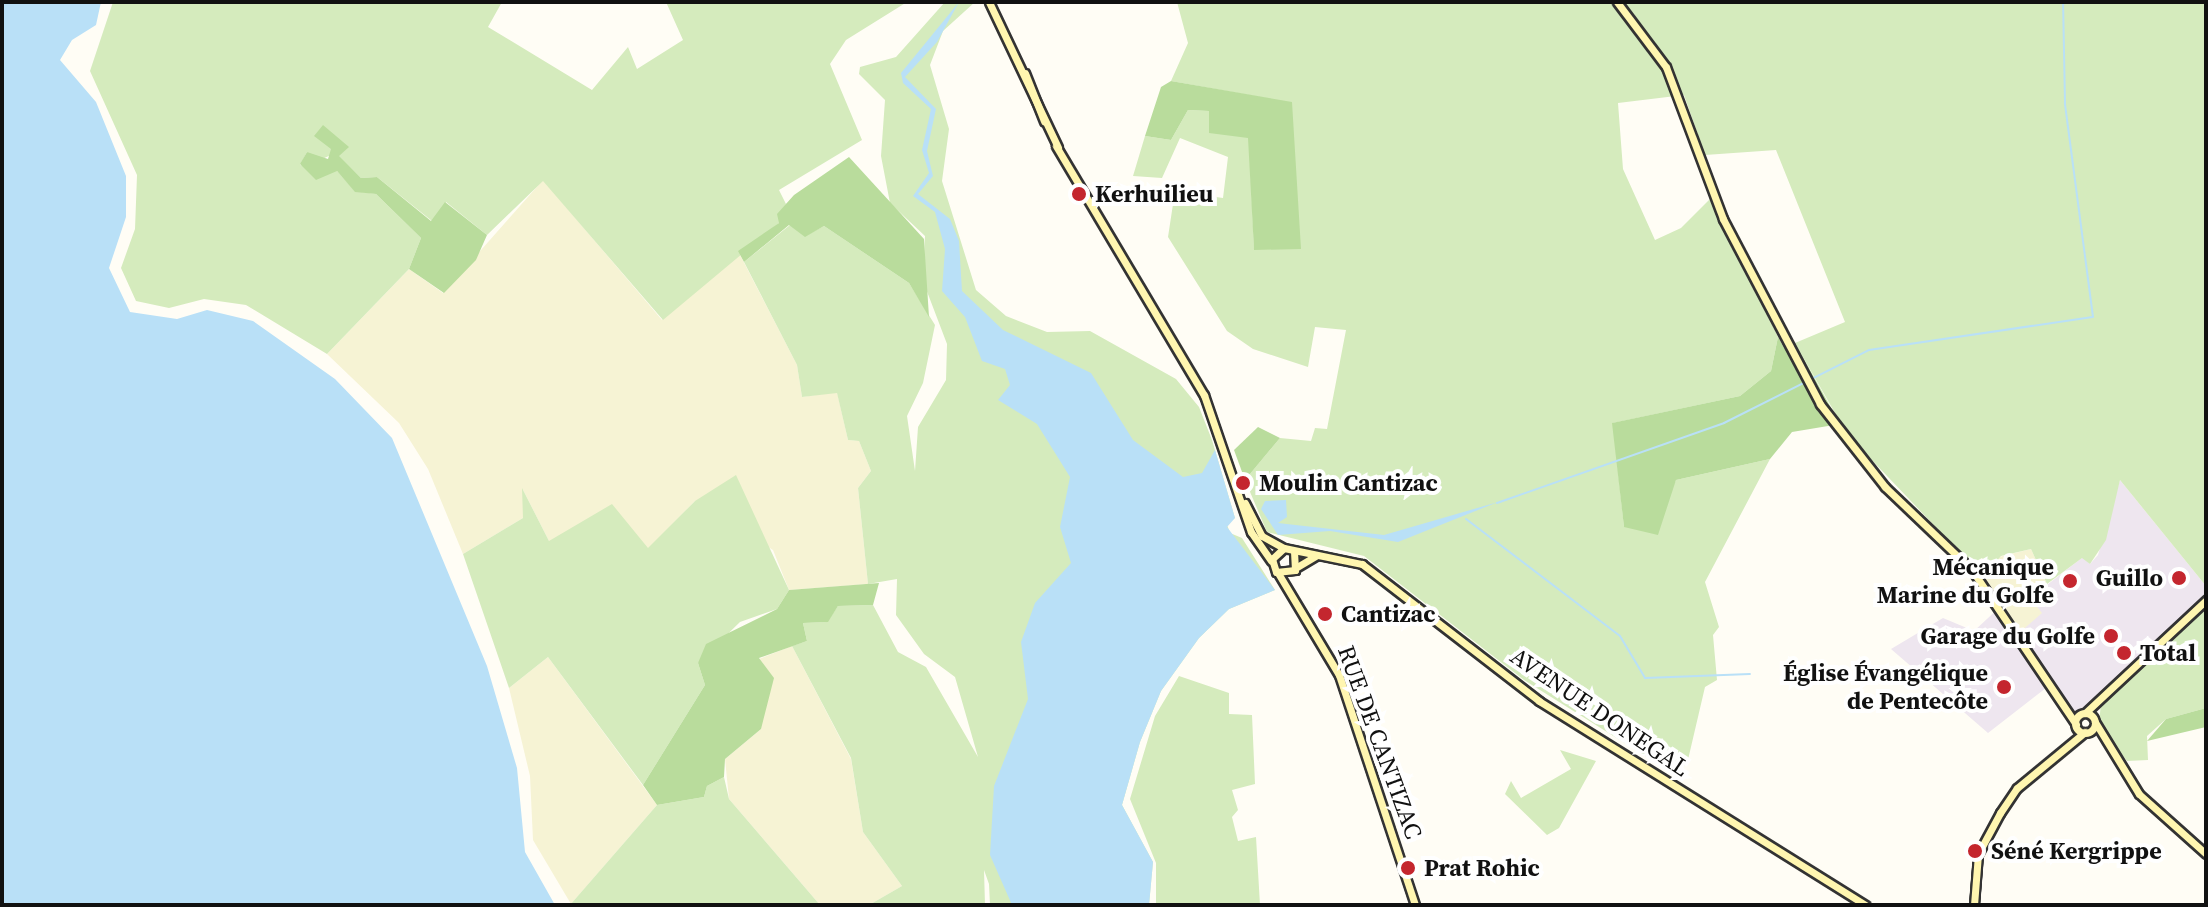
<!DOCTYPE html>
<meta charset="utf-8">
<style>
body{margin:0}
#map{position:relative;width:2208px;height:907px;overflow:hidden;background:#fffdf5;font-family:"Source Serif 4",serif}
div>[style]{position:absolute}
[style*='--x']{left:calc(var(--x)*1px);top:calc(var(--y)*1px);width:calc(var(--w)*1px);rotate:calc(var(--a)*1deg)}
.industrial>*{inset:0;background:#eee6ef}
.farmland>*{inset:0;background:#f6f3d4}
.green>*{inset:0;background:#d5ebbd}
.forest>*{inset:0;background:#b9dc9c}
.water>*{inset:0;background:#b9e0f7}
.stream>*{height:2px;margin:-1px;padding:0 1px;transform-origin:1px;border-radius:1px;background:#b9e0f7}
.roads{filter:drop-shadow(2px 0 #333) drop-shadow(-2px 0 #333) drop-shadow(0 2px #333) drop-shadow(0 -2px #333)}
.secondary>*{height:7px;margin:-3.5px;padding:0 3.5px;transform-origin:3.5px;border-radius:3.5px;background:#fff6b0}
.secondary>.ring{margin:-3.5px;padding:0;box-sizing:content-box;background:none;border:7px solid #fff6b0;border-radius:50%}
.dots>*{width:22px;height:22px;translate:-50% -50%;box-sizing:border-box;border:4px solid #fff;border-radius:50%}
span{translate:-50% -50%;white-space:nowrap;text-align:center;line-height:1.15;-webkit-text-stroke:8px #fff;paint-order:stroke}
.poi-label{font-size:24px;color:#111;font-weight:700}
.left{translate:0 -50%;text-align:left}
.right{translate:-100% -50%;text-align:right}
.street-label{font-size:24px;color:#111}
.frame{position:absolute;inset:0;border:4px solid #111;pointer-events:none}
</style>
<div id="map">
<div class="industrial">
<div style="clip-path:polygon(2120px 480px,2206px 586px,2206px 603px,2097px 712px,2066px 714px,2046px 688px,1988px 733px,1891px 649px,1943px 618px,1974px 631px,2001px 606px,2019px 632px,2030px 598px,2083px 557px,2090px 564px,2098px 555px)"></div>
</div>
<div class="farmland">
<div style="clip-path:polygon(543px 180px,662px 320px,738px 251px,797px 365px,802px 397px,837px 392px,848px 440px,859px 441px,871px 471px,858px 488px,868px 584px,789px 590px,773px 550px,695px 501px,648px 549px,549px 541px,523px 490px,523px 518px,463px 554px,428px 469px,399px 423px,327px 354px,409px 269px,443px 293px)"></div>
<div style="clip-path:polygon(2031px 549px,2047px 584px,2030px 598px,2042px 613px,2019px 633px,1971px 564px)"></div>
<div style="clip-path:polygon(792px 646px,851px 759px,863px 832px,902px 886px,869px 905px,820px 905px,729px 799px,725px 759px,761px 729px,759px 659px)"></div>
<div style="clip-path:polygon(548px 657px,657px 805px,571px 904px,533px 840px,530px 776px,509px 688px)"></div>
</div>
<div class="green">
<div style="clip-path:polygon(113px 2px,502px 2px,488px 27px,592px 90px,628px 47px,637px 69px,683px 40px,666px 2px,907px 2px,846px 40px,830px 64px,862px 140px,779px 190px,786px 204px,779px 223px,663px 320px,543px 181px,487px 235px,446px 202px,432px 221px,377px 177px,361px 178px,338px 156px,348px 147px,318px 161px,307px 152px,300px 165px,337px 171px,355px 191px,376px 194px,421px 238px,409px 269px,327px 354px,246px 305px,204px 299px,169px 308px,136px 301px,121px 268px,135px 229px,137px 175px,90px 71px)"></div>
<div style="clip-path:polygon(945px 2px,975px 2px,943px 31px,930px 65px,949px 129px,942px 181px,976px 290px,1006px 316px,1047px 332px,1090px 331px,1176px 379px,1199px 407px,1212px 440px,1235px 518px,1226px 522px,1230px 533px,1242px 538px,1275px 590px,1229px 609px,1199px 638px,1161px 691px,1140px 742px,1122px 805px,1153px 862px,1149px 905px,1100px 905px,1099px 874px,1082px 834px,1077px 746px,1106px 638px,1136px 622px,1133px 590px,1158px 553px,1157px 543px,1121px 521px,1121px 502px,1090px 443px,1095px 416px,1090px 399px,1050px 401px,1037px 359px,988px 347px,987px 321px,953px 287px,958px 250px,947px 226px,954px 256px,947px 285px,982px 323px,985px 349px,1004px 361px,1034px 362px,1037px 392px,1049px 406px,1088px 405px,1087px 448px,1115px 500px,1117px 526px,1154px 548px,1127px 594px,1134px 619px,1093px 641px,1061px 745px,1086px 905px,990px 905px,989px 884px,984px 870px,985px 905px,869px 905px,902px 886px,863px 832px,851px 758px,792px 646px,807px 641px,803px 623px,827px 622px,838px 606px,873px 605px,898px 652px,926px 667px,978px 757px,955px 677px,924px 654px,896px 615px,897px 579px,868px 584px,858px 488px,871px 471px,859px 441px,848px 440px,837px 393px,802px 397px,797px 365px,744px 262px,790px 225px,805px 236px,824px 226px,909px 283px,935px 325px,923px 383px,907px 416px,915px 471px,918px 427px,946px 380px,947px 344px,923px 281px,925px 236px,890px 203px,881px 156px,885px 100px,859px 74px,860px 67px,896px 57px)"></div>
<div style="clip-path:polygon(1177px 2px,2206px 2px,2206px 586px,2120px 480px,2106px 540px,2090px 564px,2082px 558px,2047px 584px,2031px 549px,2001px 556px,1990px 568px,1982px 558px,1971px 564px,1847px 434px,1795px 343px,1845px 322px,1776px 150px,1705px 155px,1684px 95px,1618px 103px,1623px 169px,1655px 240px,1681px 228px,1710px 199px,1778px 337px,1771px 371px,1740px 396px,1613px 423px,1624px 527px,1660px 515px,1676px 480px,1770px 459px,1705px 582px,1719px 627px,1713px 635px,1717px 680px,1705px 687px,1687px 764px,1674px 774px,1524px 680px,1364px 556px,1267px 532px,1245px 480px,1280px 438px,1311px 441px,1315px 428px,1327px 429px,1346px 330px,1315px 327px,1308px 367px,1253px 349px,1227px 331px,1168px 237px,1175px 191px,1223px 198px,1228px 157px,1180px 138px,1162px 178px,1133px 176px,1145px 136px,1171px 140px,1188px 110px,1209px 111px,1249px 138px,1254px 249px,1292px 103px,1171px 81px,1188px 43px)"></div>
<div style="clip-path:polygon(736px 475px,789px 590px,777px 609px,740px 622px,698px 663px,705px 685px,643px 785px,548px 657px,509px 688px,463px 554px,523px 518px,522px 488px,549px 541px,612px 504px,648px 548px,695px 501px)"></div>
<div style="clip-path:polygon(2206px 603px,2206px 708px,2166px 719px,2147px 736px,2148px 760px,2127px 761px,2099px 725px,2101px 702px)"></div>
<div style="clip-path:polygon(1179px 676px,1229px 693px,1229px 714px,1252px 715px,1255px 784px,1232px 790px,1238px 810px,1232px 817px,1238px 841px,1256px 837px,1260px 905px,1156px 905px,1156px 863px,1130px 799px,1155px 716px)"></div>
<div style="clip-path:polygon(1560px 750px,1596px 761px,1559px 828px,1547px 835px,1505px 794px,1511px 781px,1521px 798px,1571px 769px)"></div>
<div style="clip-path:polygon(724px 777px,729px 799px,820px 905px,570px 905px,657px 805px,704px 797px,707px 786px)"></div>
</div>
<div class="forest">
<div style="clip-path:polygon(1171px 81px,1292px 102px,1301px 249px,1254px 250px,1248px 138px,1209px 133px,1209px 111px,1188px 110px,1171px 140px,1145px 136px,1161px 87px)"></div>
<div style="clip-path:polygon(323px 125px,349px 147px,339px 156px,361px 178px,377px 177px,431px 221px,445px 202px,487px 235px,476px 260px,444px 293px,409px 269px,421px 238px,376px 194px,355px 192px,337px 171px,316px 180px,300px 164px,307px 152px,328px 159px,331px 149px,314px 136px)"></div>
<div style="clip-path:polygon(849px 157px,924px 239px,929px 317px,909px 283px,824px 226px,805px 237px,789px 225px,744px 262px,738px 251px,779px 223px,777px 214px,794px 195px)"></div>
<div style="clip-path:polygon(1778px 337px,1784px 348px,1795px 343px,1840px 424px,1792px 432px,1770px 459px,1676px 480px,1658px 535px,1624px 527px,1612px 423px,1740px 396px,1771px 371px)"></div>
<div style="clip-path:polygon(1258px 427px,1280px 438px,1245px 480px,1234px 450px)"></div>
<div style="clip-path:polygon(879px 583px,873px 605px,838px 606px,828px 622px,803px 623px,807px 641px,759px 658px,774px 678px,761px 729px,725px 759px,724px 777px,707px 786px,704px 797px,657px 805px,643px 785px,705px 685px,698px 663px,706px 644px,777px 609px,789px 590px)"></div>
<div style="clip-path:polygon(2206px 708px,2206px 727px,2147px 741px,2166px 719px)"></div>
</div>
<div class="water">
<div style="clip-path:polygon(2px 2px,101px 2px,96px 25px,72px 40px,60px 60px,96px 102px,126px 176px,126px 217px,109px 268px,130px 312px,177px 319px,207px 310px,253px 321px,335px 379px,392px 438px,487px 666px,517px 768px,525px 852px,555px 905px,2px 905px)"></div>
<div style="clip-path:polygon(959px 2px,937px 42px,905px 77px,936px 109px,927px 151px,933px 176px,918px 194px,950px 219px,959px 241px,962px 291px,1003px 330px,1091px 373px,1133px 440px,1183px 477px,1202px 473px,1215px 450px,1235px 518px,1227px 527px,1275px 590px,1229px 609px,1199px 638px,1161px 691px,1140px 742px,1122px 805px,1153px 862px,1149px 905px,1012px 905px,990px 855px,994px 786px,1028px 699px,1021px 642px,1035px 603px,1071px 563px,1060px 527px,1070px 477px,1037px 424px,998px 400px,1010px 385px,1005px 369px,982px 361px,965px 317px,942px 291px,945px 249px,935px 212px,913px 196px,929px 173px,922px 150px,931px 109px,903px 83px,901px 73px)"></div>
<div style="clip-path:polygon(1286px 500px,1287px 517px,1278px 523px,1384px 535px,1498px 502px,1398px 542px,1330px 531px,1278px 535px,1261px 509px,1265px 501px)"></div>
</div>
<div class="stream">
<div style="--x:1497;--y:503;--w:241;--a:-19.4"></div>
<div style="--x:1724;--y:423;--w:162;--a:-26.7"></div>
<div style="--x:1869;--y:350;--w:226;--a:-8.4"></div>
<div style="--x:2093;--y:317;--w:216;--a:-97.5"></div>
<div style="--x:2065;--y:103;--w:101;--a:-91.1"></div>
<div style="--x:1466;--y:519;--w:193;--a:37.2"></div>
<div style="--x:1620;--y:636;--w:49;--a:59.2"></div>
<div style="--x:1645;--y:678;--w:105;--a:-2.2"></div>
</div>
<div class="roads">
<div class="secondary">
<div style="--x:989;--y:2;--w:161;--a:64.6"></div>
<div style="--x:1617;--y:2;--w:81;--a:53"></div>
<div style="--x:1666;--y:67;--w:162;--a:69.4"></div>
<div style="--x:1723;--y:219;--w:209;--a:62.3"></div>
<div style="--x:1820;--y:404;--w:105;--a:51.9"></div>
<div style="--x:1885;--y:487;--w:120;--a:43.7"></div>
<div style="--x:1972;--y:570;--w:186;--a:56"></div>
<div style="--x:1025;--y:73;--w:52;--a:68.4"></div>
<div style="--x:1056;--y:146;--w:290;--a:59.3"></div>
<div style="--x:1204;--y:395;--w:145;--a:71.1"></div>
<div style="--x:1251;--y:532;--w:35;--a:55"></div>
<div style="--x:1245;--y:503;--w:37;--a:63"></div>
<div style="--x:1262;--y:536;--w:25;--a:29"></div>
<div style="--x:1294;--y:551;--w:19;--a:87"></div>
<div style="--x:1295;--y:570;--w:19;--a:174"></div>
<div style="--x:1276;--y:572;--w:14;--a:-107"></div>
<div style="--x:1272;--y:559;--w:16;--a:-43"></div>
<div style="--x:1284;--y:548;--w:80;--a:11.6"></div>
<div style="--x:1362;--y:564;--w:224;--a:37.7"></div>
<div style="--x:1539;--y:701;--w:385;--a:32"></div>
<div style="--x:1297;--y:567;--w:23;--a:-31"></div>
<div style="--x:1278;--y:573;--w:119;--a:59.1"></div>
<div style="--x:1339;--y:675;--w:242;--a:71.7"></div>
<div style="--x:2085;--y:713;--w:166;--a:-43"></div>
<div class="ring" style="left:2075px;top:713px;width:13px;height:13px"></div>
<div style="--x:2095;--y:722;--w:84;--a:58.6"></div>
<div style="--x:2139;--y:794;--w:90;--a:41.8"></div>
<div style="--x:1974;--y:905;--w:51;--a:-85.5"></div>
<div style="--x:1978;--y:854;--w:47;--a:-61.8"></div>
<div style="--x:2000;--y:813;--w:30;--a:-56"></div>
<div style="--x:2017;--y:788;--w:88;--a:-39.5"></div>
</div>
</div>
<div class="dots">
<div style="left:1079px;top:194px;background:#c4262e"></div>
<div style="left:1243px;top:483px;background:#c4262e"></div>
<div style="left:2179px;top:578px;background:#c4262e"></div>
<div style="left:2070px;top:581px;background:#c4262e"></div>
<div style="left:1325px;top:614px;background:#c4262e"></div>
<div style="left:2111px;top:636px;background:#c4262e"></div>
<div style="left:2124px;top:653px;background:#c4262e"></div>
<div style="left:2004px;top:687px;background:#c4262e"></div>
<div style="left:1975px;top:851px;background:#c4262e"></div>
<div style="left:1408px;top:868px;background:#c4262e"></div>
</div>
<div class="poi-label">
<span class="left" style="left:1095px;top:194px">Kerhuilieu</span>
<span class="left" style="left:1259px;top:483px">Moulin Cantizac</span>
<span class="right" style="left:2054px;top:581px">Mécanique<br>Marine du Golfe</span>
<span class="right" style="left:2163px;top:578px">Guillo</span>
<span class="left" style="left:1341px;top:614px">Cantizac</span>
<span class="right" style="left:2095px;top:636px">Garage du Golfe</span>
<span class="left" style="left:2140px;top:653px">Total</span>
<span class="right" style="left:1988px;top:687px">Église Évangélique<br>de Pentecôte</span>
<span class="left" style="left:1991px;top:851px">Séné Kergrippe</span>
<span class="left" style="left:1424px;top:868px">Prat Rohic</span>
</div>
<div class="street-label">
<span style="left:1600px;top:712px;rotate:34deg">AVENUE DONEGAL</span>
<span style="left:1380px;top:742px;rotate:70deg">RUE DE CANTIZAC</span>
</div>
<div class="frame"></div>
</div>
